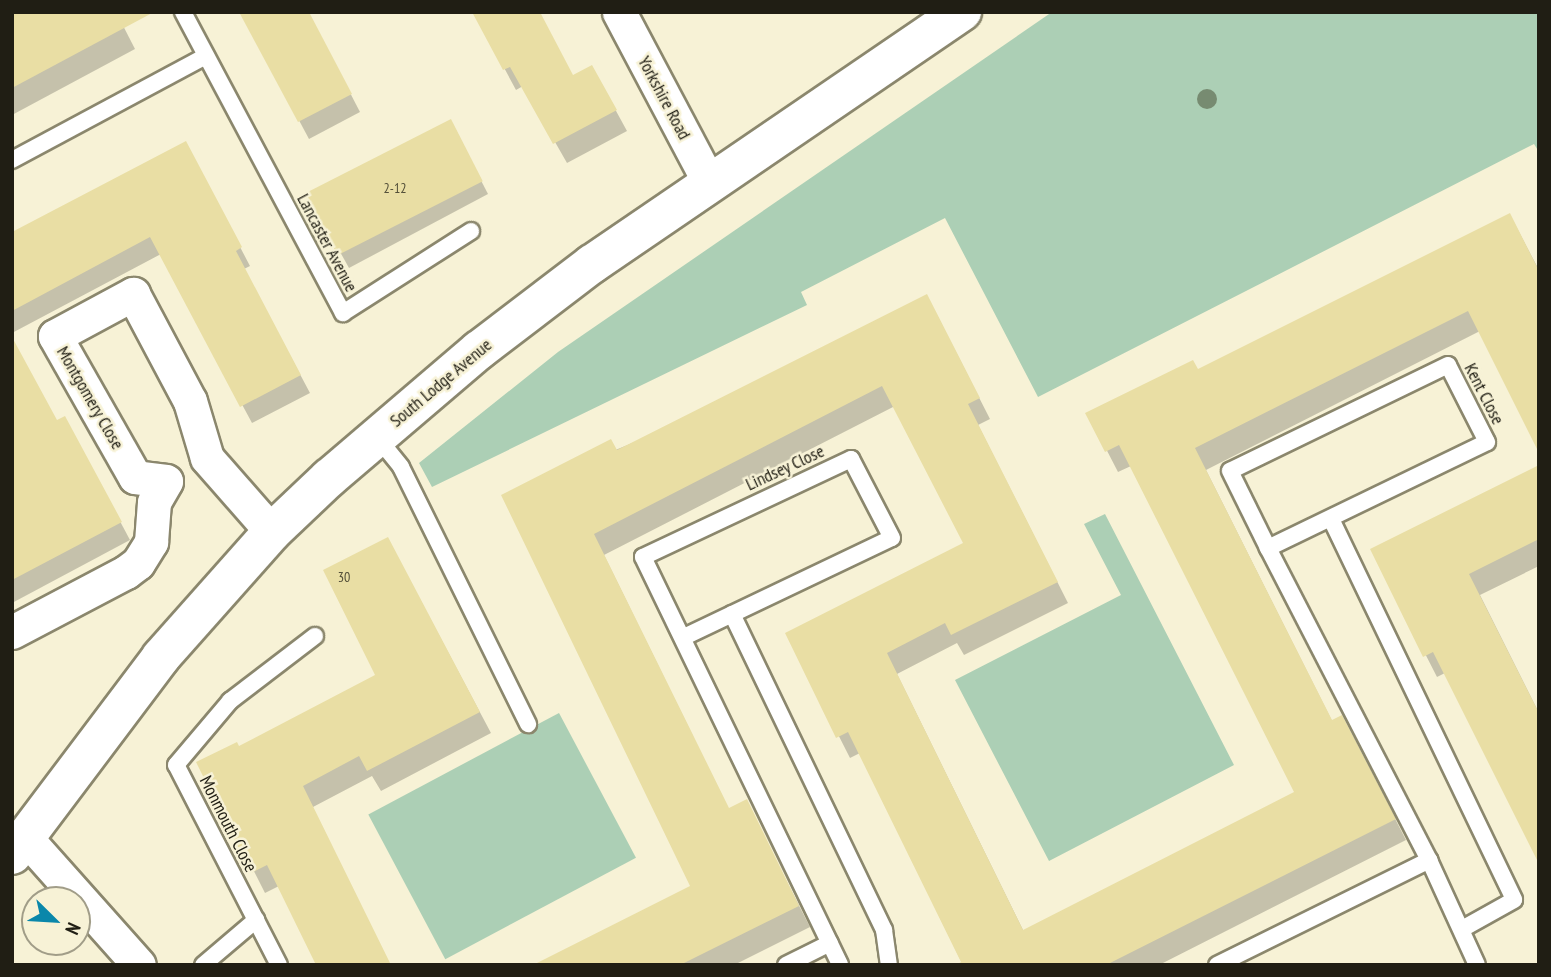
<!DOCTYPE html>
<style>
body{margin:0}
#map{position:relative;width:1551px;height:977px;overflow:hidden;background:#f7f2d6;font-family:"PT Sans Narrow",sans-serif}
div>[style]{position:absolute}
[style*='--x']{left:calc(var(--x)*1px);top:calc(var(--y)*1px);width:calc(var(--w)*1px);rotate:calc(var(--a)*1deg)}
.green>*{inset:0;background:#accfb5;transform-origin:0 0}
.shadow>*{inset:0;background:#0003}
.building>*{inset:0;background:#e9dea4;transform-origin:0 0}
.roads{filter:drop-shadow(2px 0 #8b876d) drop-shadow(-2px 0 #8b876d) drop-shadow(0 2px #8b876d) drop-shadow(0 -2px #8b876d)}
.lane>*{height:16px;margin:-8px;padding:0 8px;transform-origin:8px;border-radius:8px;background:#fff}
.street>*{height:33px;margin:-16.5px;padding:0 16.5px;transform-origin:16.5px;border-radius:16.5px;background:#fff}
.secondary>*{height:38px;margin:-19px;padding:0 19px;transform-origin:19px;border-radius:19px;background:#fff}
.trees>*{width:20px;height:20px;margin:-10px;border-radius:50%;background:#778b71}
span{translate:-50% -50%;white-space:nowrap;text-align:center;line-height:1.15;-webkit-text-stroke:5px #f7f2d6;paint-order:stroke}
.number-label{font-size:14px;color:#524e38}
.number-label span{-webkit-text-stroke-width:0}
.street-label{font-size:18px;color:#201e14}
.frame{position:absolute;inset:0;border:14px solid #201e14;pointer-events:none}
.north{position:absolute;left:21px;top:886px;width:70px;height:70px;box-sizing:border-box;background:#f7f2d6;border:2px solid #a19d88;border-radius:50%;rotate:114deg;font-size:19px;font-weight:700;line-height:28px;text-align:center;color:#201e14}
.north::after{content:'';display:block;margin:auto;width:24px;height:32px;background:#0a87aa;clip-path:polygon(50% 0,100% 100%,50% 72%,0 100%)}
</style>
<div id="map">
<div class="green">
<div style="clip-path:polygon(1052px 12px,1539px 12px,1539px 152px,1534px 144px,1038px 397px,945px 218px,801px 292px,807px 305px,432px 487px,419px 463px,558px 352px)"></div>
<div style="clip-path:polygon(1105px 514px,1234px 765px,1049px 861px,955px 680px,1121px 595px,1084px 524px)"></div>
<div style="left:559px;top:713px;width:164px;height:216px;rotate:62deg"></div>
</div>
<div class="shadow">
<div style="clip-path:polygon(12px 12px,116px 12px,135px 49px,12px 115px)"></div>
<div style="clip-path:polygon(241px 12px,308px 12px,360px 112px,309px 139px)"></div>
<div style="clip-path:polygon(474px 12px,573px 77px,592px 67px,627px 131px,567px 163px,523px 86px,516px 90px)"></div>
<div style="clip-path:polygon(457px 134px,488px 194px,349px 268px,309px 196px)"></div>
<div style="clip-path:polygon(195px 161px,250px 266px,244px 269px,310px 393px,252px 423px,161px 254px,12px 333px,12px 229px,14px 233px)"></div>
<div style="clip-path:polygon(1510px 215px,1539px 270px,1539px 449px,1480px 331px,1206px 470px,1332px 721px,1353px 737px,1406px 840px,1159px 965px,963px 965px,860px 753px,850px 758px,787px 634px,965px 544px,895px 406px,604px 555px,729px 810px,746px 802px,810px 927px,734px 965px,537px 965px,693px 887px,504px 496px,938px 317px,990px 419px,978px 425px,1068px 603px,964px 655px,957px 643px,897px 674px,1024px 932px,1296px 793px,1131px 466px,1118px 472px,1088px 414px,1198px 371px)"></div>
<div style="clip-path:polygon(57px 422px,74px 435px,130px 540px,12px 603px,12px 504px)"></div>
<div style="clip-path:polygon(1539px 467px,1539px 566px,1480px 595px,1539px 713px,1445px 673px,1437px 677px,1372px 550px)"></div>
<div style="clip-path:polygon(399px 560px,491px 733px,381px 791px,372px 776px,313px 807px,279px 886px,265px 893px,199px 763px,238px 748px,377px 676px)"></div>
</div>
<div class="building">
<div style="clip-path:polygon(12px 12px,154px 12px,12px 88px)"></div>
<div style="clip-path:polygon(239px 12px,309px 12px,352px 94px,298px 122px)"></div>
<div style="clip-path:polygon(472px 12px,540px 12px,573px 75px,592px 65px,617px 110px,553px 144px,510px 67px,503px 70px)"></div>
<div style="left:451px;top:119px;width:70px;height:163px;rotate:63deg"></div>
<div style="clip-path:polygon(186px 141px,242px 247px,236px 251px,301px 375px,240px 407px,150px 237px,12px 311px,12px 232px)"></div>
<div style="clip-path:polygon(1510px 213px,1539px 271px,1539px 453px,1468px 311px,1195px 448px,1332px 720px,1342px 715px,1396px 819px,1106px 965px,956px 965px,961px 962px,848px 732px,836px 738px,785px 633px,963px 543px,882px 386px,594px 534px,729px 808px,747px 799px,799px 906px,680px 965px,533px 965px,690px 886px,501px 495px,611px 439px,617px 450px,927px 294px,980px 398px,968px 404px,1058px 582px,951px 635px,945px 623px,887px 653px,1023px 930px,1294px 792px,1119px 445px,1105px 452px,1085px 413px,1193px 360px,1198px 369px)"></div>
<div style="clip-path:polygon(12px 337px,57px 420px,65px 416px,122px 522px,12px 580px)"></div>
<div style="clip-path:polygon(1539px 465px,1539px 539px,1469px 574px,1539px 713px,1539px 864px,1433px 652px,1423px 657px,1370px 549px)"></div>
<div style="clip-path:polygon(388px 537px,480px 712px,367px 771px,359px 756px,303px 786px,391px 965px,316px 965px,267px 865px,251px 873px,196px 762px,237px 742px,239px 746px,375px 675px,323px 570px)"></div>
</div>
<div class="roads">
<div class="lane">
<div style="--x:183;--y:12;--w:341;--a:62"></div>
<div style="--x:343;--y:313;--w:152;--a:-32.6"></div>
<div style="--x:12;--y:160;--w:220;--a:-28.2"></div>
<div style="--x:377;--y:437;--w:38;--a:51"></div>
<div style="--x:401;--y:467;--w:287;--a:63.7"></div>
<div style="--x:1332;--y:521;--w:420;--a:64.3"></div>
<div style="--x:1514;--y:900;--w:60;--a:150.9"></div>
<div style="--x:1268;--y:548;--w:243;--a:-25.8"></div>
<div style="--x:1487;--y:442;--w:86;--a:-116.9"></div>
<div style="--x:1448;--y:365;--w:242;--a:154.1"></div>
<div style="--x:1230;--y:471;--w:86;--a:63.7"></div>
<div style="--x:1268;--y:548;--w:351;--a:62.7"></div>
<div style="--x:1429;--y:860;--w:115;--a:65.4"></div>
<div style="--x:732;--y:614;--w:351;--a:64.3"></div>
<div style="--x:884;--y:930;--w:35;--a:82"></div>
<div style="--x:684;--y:637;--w:230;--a:-25.5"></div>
<div style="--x:892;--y:538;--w:89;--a:-117.4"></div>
<div style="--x:851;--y:459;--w:230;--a:154.8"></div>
<div style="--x:643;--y:557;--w:453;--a:64.2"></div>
<div style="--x:203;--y:965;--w:70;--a:-40.3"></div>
<div style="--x:279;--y:965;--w:225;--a:-117.2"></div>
<div style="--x:176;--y:765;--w:84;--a:-49.8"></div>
<div style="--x:230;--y:701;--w:107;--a:-37.4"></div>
<div style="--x:786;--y:965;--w:49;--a:-26.6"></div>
<div style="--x:1217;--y:965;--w:237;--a:-26.3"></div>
</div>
<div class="street">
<div style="--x:619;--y:12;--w:195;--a:62.1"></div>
<div style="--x:12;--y:632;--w:129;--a:-27.8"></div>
<div style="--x:126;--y:572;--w:15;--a:-37"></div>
<div style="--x:138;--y:563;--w:25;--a:-58"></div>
<div style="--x:151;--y:542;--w:40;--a:-85.7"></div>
<div style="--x:154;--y:502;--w:24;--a:-60"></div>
<div style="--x:166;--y:481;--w:31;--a:-173"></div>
<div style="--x:135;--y:477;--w:162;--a:-119.6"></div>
<div style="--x:55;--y:336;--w:89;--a:-28.3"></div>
<div style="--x:133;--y:294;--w:121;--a:62"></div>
<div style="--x:190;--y:401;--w:59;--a:73.4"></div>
<div style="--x:207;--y:458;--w:98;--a:48.7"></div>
<div style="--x:25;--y:837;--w:171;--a:48.3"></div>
</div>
<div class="secondary">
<div style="--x:12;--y:855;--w:248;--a:-53"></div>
<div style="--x:161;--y:657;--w:167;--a:-48.4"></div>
<div style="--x:272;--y:532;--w:79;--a:-43.5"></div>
<div style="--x:329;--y:478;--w:197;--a:-40.5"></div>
<div style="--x:479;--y:350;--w:142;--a:-37.3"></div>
<div style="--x:592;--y:264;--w:448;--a:-34.3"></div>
</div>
</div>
<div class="trees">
<div style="left:1207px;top:99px"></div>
</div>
<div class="number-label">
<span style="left:395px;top:188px">2-12</span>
<span style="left:344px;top:577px">30</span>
</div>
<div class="street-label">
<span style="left:664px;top:98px;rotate:62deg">Yorkshire Road</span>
<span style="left:327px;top:243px;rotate:62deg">Lancaster Avenue</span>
<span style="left:441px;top:383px;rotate:-40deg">South Lodge Avenue</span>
<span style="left:1484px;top:394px;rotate:63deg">Kent Close</span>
<span style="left:90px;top:398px;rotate:60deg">Montgomery Close</span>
<span style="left:785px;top:468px;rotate:-25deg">Lindsey Close</span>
<span style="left:228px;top:824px;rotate:63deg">Monmouth Close</span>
</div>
<div class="frame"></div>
<div class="north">N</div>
</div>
